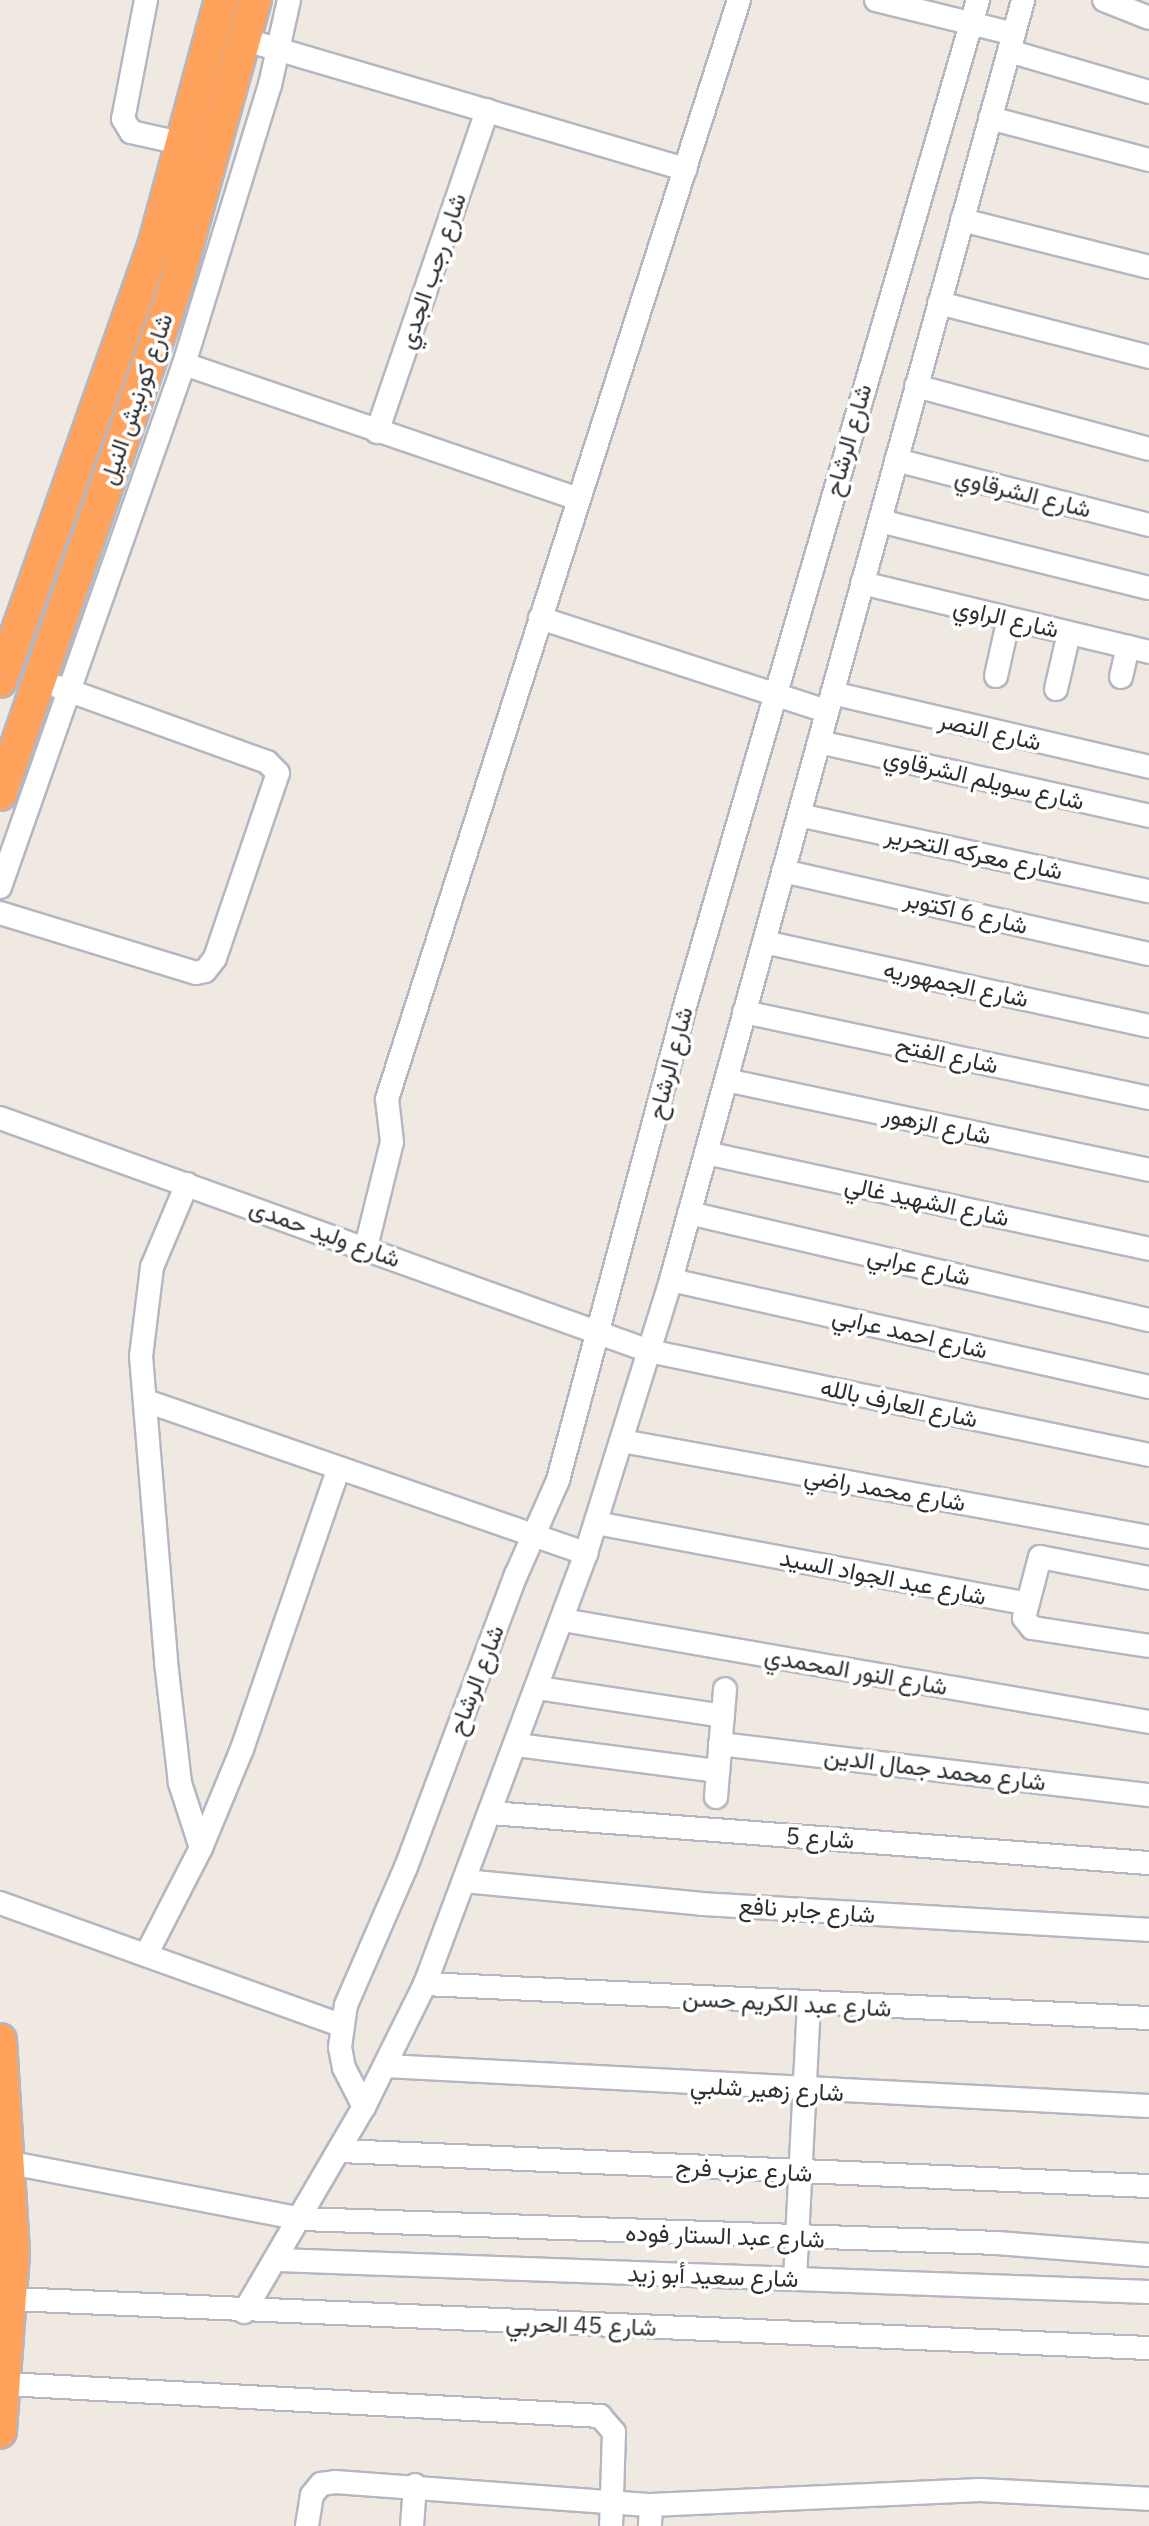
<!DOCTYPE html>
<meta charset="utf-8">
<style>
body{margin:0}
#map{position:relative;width:1149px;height:2526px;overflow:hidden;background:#efe9e1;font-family:"IBM Plex Sans",Vazirmatn,sans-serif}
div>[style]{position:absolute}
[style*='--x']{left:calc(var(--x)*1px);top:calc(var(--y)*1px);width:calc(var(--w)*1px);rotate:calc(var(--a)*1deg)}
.roads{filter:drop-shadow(2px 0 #b4b7c1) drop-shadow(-2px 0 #b4b7c1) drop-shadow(0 2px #b4b7c1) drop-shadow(0 -2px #b4b7c1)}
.minor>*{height:22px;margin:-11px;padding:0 11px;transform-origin:11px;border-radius:11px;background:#fff}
.highway>*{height:32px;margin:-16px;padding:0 16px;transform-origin:16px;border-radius:16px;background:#ffa35c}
span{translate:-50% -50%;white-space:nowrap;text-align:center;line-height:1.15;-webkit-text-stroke:7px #fff;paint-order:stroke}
.street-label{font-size:24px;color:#2e2e2e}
</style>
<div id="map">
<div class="roads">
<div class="minor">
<div style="--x:146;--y:0;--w:121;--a:100.9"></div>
<div style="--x:123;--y:119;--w:15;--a:58"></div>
<div style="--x:131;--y:132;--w:55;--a:12.5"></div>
<div style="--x:876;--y:0;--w:142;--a:13.8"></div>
<div style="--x:1104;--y:0;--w:48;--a:21.8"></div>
<div style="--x:246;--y:40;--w:458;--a:16.4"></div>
<div style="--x:1009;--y:51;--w:146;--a:16.3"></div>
<div style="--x:990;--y:118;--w:164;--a:14.8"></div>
<div style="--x:962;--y:220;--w:193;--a:14.1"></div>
<div style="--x:939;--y:303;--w:217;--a:14.4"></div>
<div style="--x:184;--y:364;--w:417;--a:18.9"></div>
<div style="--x:916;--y:386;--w:241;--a:15.1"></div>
<div style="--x:377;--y:432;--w:340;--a:-71.1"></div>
<div style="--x:896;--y:460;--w:261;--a:14.4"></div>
<div style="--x:880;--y:521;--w:277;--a:14"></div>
<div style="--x:862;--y:583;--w:295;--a:13.5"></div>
<div style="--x:540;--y:618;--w:302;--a:18"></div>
<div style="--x:996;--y:676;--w:59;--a:-77.4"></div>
<div style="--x:1121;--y:677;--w:31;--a:-77"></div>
<div style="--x:1056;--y:689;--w:57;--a:-76.9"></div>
<div style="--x:832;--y:693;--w:326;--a:13.1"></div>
<div style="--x:819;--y:742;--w:338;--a:12.6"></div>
<div style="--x:799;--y:815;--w:358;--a:12.3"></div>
<div style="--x:783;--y:871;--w:375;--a:12.8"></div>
<div style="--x:0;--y:887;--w:554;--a:-70.62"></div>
<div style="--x:184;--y:364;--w:292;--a:-72.9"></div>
<div style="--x:270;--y:85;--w:87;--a:-77.4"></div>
<div style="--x:0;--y:913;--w:205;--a:17"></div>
<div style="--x:196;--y:973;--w:9;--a:-13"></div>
<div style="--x:205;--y:971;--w:16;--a:-52"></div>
<div style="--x:215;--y:958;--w:195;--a:-71.2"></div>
<div style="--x:278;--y:773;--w:16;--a:-135"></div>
<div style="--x:267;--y:762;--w:221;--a:-160.2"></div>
<div style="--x:764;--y:942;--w:394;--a:12.3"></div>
<div style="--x:744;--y:1012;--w:414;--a:12"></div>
<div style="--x:726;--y:1080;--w:432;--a:12"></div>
<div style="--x:0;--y:1118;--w:690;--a:19.75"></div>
<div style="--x:649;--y:1351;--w:511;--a:11.75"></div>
<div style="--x:706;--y:1153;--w:453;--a:12.2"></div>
<div style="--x:187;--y:1184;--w:90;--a:112.9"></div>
<div style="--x:152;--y:1267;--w:90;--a:97"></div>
<div style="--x:141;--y:1356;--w:307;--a:85.3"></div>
<div style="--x:166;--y:1662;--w:122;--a:83.4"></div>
<div style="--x:180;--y:1783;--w:68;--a:72.1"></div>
<div style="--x:689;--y:1213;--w:472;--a:13.1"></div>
<div style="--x:366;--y:1247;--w:108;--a:-76.1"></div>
<div style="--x:392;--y:1142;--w:43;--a:-96.6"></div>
<div style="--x:387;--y:1099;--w:1154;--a:-72.24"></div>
<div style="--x:671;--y:1280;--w:490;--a:12.6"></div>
<div style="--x:146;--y:1401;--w:466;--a:19.1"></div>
<div style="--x:622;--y:1441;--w:536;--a:10.32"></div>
<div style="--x:596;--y:1523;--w:439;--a:10.6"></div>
<div style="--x:1149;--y:1578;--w:111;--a:-169.1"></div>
<div style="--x:1040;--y:1557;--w:63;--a:104.7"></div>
<div style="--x:1024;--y:1618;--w:13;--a:51"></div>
<div style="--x:1032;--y:1628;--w:118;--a:8.7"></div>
<div style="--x:563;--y:1620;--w:595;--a:9.87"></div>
<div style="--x:538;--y:1688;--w:187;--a:8.6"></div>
<div style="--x:720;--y:1744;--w:432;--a:6.8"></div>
<div style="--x:517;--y:1745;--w:203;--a:7.4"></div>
<div style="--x:716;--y:1797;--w:108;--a:-85.2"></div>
<div style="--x:491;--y:1813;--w:660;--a:4.35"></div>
<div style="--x:465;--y:1881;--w:238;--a:5.5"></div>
<div style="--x:702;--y:1904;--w:448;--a:3.3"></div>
<div style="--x:0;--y:1903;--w:362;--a:19.7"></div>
<div style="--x:146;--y:1955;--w:120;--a:-62.8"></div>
<div style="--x:201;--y:1848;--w:107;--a:-67.5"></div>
<div style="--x:242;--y:1749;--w:297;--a:-71"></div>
<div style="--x:425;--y:1984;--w:725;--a:2.69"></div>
<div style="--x:386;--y:2066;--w:764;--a:3"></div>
<div style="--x:364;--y:2107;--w:44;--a:-117.1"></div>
<div style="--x:344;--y:2068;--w:21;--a:-101"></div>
<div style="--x:340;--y:2047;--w:42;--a:-81.9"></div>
<div style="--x:346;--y:2005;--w:150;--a:-66.5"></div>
<div style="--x:406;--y:1867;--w:312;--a:-69.4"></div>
<div style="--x:516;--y:1575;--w:104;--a:-66.1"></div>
<div style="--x:558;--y:1480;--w:498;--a:-75"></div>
<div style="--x:687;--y:999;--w:1041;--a:-73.76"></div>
<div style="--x:340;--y:2151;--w:810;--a:2.48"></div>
<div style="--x:11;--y:2163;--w:295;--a:10.9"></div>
<div style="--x:301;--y:2219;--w:696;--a:1.97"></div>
<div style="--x:997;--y:2243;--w:152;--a:4.5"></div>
<div style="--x:278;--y:2260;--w:872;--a:2.1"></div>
<div style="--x:795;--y:2279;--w:274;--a:-87.1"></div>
<div style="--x:12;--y:2299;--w:1138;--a:2.47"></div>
<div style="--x:244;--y:2312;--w:238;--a:-59.7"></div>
<div style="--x:364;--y:2107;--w:137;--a:-63.6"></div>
<div style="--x:425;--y:1984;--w:460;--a:-69.5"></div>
<div style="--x:586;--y:1553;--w:286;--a:-72.7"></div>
<div style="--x:671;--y:1280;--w:1328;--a:-74.62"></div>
<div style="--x:6;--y:2384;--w:595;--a:3.08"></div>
<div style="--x:600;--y:2416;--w:21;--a:49"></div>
<div style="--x:614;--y:2432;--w:94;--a:91.8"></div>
<div style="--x:651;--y:2505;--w:329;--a:-2.6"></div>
<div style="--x:980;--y:2490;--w:169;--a:3"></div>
<div style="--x:307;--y:2526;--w:31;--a:-81"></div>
<div style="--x:312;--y:2495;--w:14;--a:-51"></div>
<div style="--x:321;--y:2484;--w:14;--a:-8"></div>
<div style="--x:335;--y:2482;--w:317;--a:4.2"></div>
<div style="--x:651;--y:2505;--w:21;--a:93"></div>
<div style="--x:412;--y:2526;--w:41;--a:-85.8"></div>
</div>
<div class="highway">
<div style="--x:0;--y:681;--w:461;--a:-70.5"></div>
<div style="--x:154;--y:246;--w:255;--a:-74.8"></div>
<div style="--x:0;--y:794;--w:535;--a:-70.92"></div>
<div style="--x:175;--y:288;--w:299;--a:-74.5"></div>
<div style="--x:0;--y:2040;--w:214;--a:86.5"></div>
<div style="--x:13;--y:2254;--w:178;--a:94.2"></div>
</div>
</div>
<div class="street-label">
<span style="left:432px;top:271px;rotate:-71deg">شارع رجب الجدي</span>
<span style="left:136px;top:399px;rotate:-71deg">شارع كورنيش النيل</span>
<span style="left:848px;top:440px;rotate:-74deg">شارع الرشاح</span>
<span style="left:1023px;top:493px;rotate:14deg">شارع الشرقاوي</span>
<span style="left:1006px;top:618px;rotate:13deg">شارع الراوي</span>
<span style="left:990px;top:731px;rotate:13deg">شارع النصر</span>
<span style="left:984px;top:779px;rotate:13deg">شارع سويلم الشرقاوي</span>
<span style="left:974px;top:853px;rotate:12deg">شارع معركه التحرير</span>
<span style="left:966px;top:912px;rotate:13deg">شارع 6 اكتوبر</span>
<span style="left:956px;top:984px;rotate:12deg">شارع الجمهوريه</span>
<span style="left:947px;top:1055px;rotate:12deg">شارع الفتح</span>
<span style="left:670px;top:1063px;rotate:-75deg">شارع الرشاح</span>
<span style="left:937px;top:1125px;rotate:12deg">شارع الزهور</span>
<span style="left:927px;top:1201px;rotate:12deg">شارع الشهيد غالي</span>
<span style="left:325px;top:1233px;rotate:20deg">شارع وليد حمدى</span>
<span style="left:919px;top:1266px;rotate:13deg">شارع عرابي</span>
<span style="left:910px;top:1333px;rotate:13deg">شارع احمد عرابي</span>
<span style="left:899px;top:1403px;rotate:12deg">شارع العارف بالله</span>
<span style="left:885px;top:1489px;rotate:10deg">شارع محمد راضي</span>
<span style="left:883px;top:1577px;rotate:11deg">شارع عبد الجواد السيد</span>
<span style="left:856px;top:1671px;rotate:10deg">شارع النور المحمدي</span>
<span style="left:476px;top:1680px;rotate:-69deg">شارع الرشاح</span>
<span style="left:935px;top:1769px;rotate:7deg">شارع محمد جمال الدين</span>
<span style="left:820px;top:1838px;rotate:4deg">شارع 5</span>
<span style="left:807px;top:1910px;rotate:4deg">شارع جابر نافع</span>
<span style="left:787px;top:2003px;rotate:3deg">شارع عبد الكريم حسن</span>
<span style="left:767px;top:2089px;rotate:3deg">شارع زهير شلبي</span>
<span style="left:744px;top:2170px;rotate:3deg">شارع عزب فرج</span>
<span style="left:725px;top:2236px;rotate:2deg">شارع عبد الستار فوده</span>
<span style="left:713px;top:2276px;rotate:2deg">شارع سعيد أبو زيد</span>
<span style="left:581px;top:2325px;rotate:2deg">شارع 45 الحربي</span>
</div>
</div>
